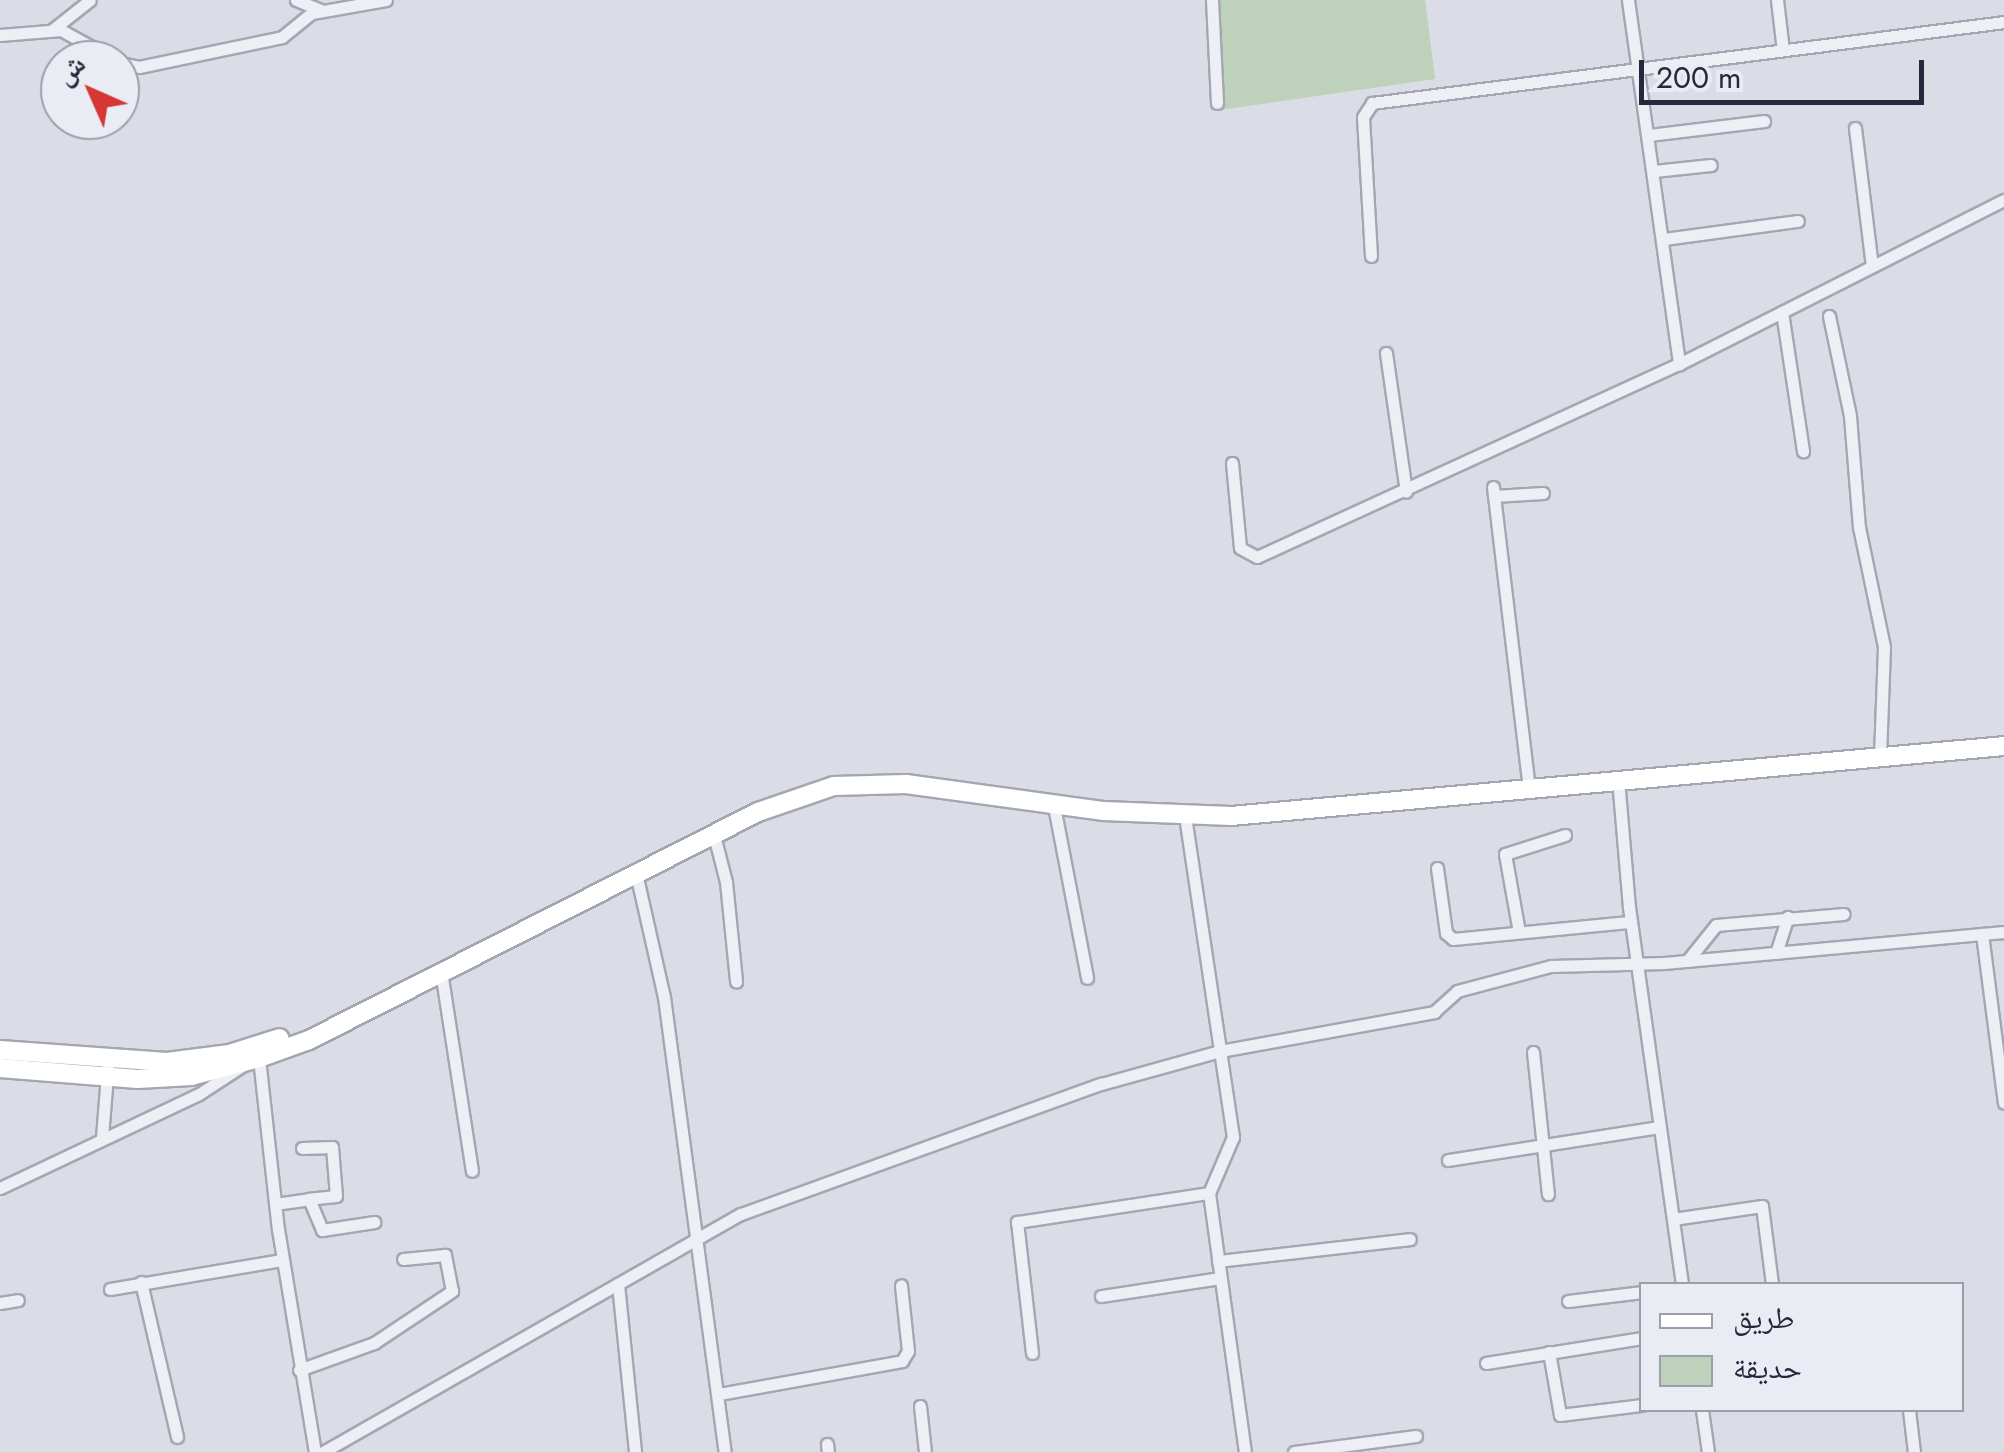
<!DOCTYPE html>
<meta charset="utf-8">
<style>
body{margin:0}
#map{position:relative;width:2004px;height:1452px;overflow:hidden;background:#dbdde6;font-family:Jost,"Noto Naskh Arabic",sans-serif}
div>[style]{position:absolute}
[style*='--x']{left:calc(var(--x)*1px);top:calc(var(--y)*1px);width:calc(var(--w)*1px);rotate:calc(var(--a)*1deg)}
.green>*{inset:0;background:#bdd1bb}
.roads{filter:drop-shadow(2px 0 #a4a7b3) drop-shadow(-2px 0 #a4a7b3) drop-shadow(0 2px #a4a7b3) drop-shadow(0 -2px #a4a7b3)}
.minor>*{height:11px;margin:-5.5px;padding:0 5.5px;transform-origin:5.5px;border-radius:5.5px;background:#edeff5}
.primary>*{height:18px;margin:-9px;padding:0 9px;transform-origin:9px;border-radius:9px;background:#fff}
span{translate:-50% -50%;white-space:nowrap;text-align:center;line-height:1.15;-webkit-text-stroke:10px #eaecf4;paint-order:stroke}
.legend{position:absolute;left:1639px;top:1282px;width:325px;height:130px;box-sizing:border-box;background:#eaecf4;border:2px solid #9b9eab;margin:0;padding:12px 18px;list-style:none;font-size:30px;color:#24293d}
.legend li{display:flex;align-items:center;gap:20px;height:50px}
.legend b{width:50px;border:2px solid #9b9eab}
.north{position:absolute;left:40px;top:40px;width:100px;height:100px;box-sizing:border-box;background:#eaecf4;border:2px solid #9b9eab;border-radius:50%;rotate:315deg;font-size:28px;font-weight:700;line-height:40px;text-align:center;color:#24293d}
.north::after{content:'';display:block;margin:auto;width:35px;height:45px;background:#d63735;clip-path:polygon(50% 0,100% 100%,50% 72%,0 100%)}
.scale{position:absolute;left:1639px;top:60px;width:285px;height:45px;box-sizing:border-box;border:5px solid #24293d;border-top:0;padding-left:12px;font-size:30px;line-height:35px;white-space:nowrap;color:#24293d;-webkit-text-stroke:8px #eaecf4;paint-order:stroke}
</style>
<div id="map">
<div class="green">
<div style="clip-path:polygon(1213px 0,1425px 0,1435px 79px,1220px 110px)"></div>
</div>
<div class="roads">
<div class="minor">
<div style="--x:296;--y:0;--w:27;--a:22"></div>
<div style="--x:1212;--y:0;--w:103;--a:87.2"></div>
<div style="--x:1628;--y:0;--w:368;--a:82"></div>
<div style="--x:1777;--y:0;--w:50;--a:83.2"></div>
<div style="--x:52;--y:30;--w:48;--a:-38.3"></div>
<div style="--x:0;--y:35;--w:61;--a:-4.7"></div>
<div style="--x:61;--y:30;--w:62;--a:29.1"></div>
<div style="--x:120;--y:63;--w:19;--a:12"></div>
<div style="--x:139;--y:67;--w:146;--a:-11.8"></div>
<div style="--x:282;--y:37;--w:38;--a:-39"></div>
<div style="--x:312;--y:13;--w:75;--a:-10"></div>
<div style="--x:1855;--y:128;--w:139;--a:83"></div>
<div style="--x:1649;--y:135;--w:116;--a:-6.9"></div>
<div style="--x:1654;--y:171;--w:57;--a:-6"></div>
<div style="--x:1664;--y:239;--w:135;--a:-7.7"></div>
<div style="--x:1371;--y:256;--w:139;--a:-93.3"></div>
<div style="--x:1363;--y:117;--w:17;--a:-57"></div>
<div style="--x:1372;--y:103;--w:637;--a:-7.3"></div>
<div style="--x:1782;--y:312;--w:141;--a:81.4"></div>
<div style="--x:1829;--y:316;--w:102;--a:78.1"></div>
<div style="--x:1850;--y:416;--w:111;--a:85.4"></div>
<div style="--x:1859;--y:527;--w:123;--a:78.2"></div>
<div style="--x:1884;--y:647;--w:109;--a:92.1"></div>
<div style="--x:1386;--y:353;--w:140;--a:81.8"></div>
<div style="--x:1232;--y:463;--w:85;--a:84.6"></div>
<div style="--x:1240;--y:548;--w:19;--a:28"></div>
<div style="--x:1257;--y:557;--w:464;--a:-24.6"></div>
<div style="--x:1679;--y:364;--w:364;--a:-26.8"></div>
<div style="--x:1493;--y:487;--w:303;--a:83.2"></div>
<div style="--x:1494;--y:496;--w:49;--a:-3.5"></div>
<div style="--x:1618;--y:779;--w:128;--a:85.1"></div>
<div style="--x:1629;--y:907;--w:381;--a:82"></div>
<div style="--x:1054;--y:806;--w:175;--a:79.1"></div>
<div style="--x:1185;--y:816;--w:325;--a:81.5"></div>
<div style="--x:1233;--y:1137;--w:61;--a:113.2"></div>
<div style="--x:1209;--y:1193;--w:261;--a:82.1"></div>
<div style="--x:714;--y:835;--w:49;--a:75.7"></div>
<div style="--x:726;--y:882;--w:100;--a:84.2"></div>
<div style="--x:1437;--y:868;--w:66;--a:82.1"></div>
<div style="--x:1446;--y:933;--w:9;--a:41"></div>
<div style="--x:1453;--y:939;--w:179;--a:-5.5"></div>
<div style="--x:636;--y:873;--w:127;--a:77.3"></div>
<div style="--x:664;--y:997;--w:459;--a:82.4"></div>
<div style="--x:1519;--y:932;--w:79;--a:-100.2"></div>
<div style="--x:1505;--y:854;--w:63;--a:-17.6"></div>
<div style="--x:1982;--y:934;--w:170;--a:82.6"></div>
<div style="--x:1776;--y:953;--w:38;--a:-72"></div>
<div style="--x:1687;--y:961;--w:46;--a:-51.1"></div>
<div style="--x:1716;--y:925;--w:128;--a:-4.9"></div>
<div style="--x:441;--y:971;--w:202;--a:81.2"></div>
<div style="--x:1533;--y:1052;--w:143;--a:84"></div>
<div style="--x:259;--y:1058;--w:172;--a:83.7"></div>
<div style="--x:278;--y:1229;--w:226;--a:80.6"></div>
<div style="--x:102;--y:1137;--w:75;--a:-85.4"></div>
<div style="--x:302;--y:1148;--w:30;--a:-2"></div>
<div style="--x:332;--y:1147;--w:49;--a:85.3"></div>
<div style="--x:336;--y:1196;--w:27;--a:174"></div>
<div style="--x:1448;--y:1160;--w:213;--a:-8.9"></div>
<div style="--x:0;--y:1188;--w:220;--a:-25.3"></div>
<div style="--x:199;--y:1094;--w:55;--a:-33.1"></div>
<div style="--x:275;--y:1204;--w:34;--a:-8"></div>
<div style="--x:309;--y:1199;--w:34;--a:67"></div>
<div style="--x:322;--y:1230;--w:53;--a:-8.7"></div>
<div style="--x:1673;--y:1219;--w:90;--a:-8.3"></div>
<div style="--x:1762;--y:1206;--w:79;--a:82.7"></div>
<div style="--x:1218;--y:1261;--w:193;--a:-6.5"></div>
<div style="--x:141;--y:1282;--w:159;--a:76.9"></div>
<div style="--x:618;--y:1284;--w:169;--a:84.2"></div>
<div style="--x:110;--y:1289;--w:174;--a:-9.6"></div>
<div style="--x:1101;--y:1296;--w:120;--a:-8.6"></div>
<div style="--x:1568;--y:1301;--w:75;--a:-6.9"></div>
<div style="--x:0;--y:1303;--w:18;--a:-9"></div>
<div style="--x:1549;--y:1352;--w:64;--a:80.1"></div>
<div style="--x:1560;--y:1415;--w:83;--a:-7"></div>
<div style="--x:1032;--y:1353;--w:132;--a:-96.5"></div>
<div style="--x:1017;--y:1222;--w:194;--a:-8.6"></div>
<div style="--x:1486;--y:1363;--w:158;--a:-9.1"></div>
<div style="--x:299;--y:1370;--w:80;--a:-19.8"></div>
<div style="--x:374;--y:1343;--w:94;--a:-33.7"></div>
<div style="--x:452;--y:1291;--w:37;--a:-101"></div>
<div style="--x:445;--y:1255;--w:42;--a:174.6"></div>
<div style="--x:719;--y:1394;--w:186;--a:-10.2"></div>
<div style="--x:902;--y:1361;--w:12;--a:-59"></div>
<div style="--x:908;--y:1351;--w:66;--a:-96.1"></div>
<div style="--x:920;--y:1406;--w:46;--a:83.8"></div>
<div style="--x:1702;--y:1410;--w:42;--a:81.9"></div>
<div style="--x:1909;--y:1410;--w:42;--a:83.2"></div>
<div style="--x:827;--y:1444;--w:8;--a:83"></div>
<div style="--x:323;--y:1452;--w:481;--a:-29.7"></div>
<div style="--x:741;--y:1214;--w:383;--a:-19.9"></div>
<div style="--x:1101;--y:1084;--w:123;--a:-15.5"></div>
<div style="--x:1220;--y:1051;--w:218;--a:-10.3"></div>
<div style="--x:1434;--y:1012;--w:31;--a:-42"></div>
<div style="--x:1457;--y:991;--w:97;--a:-14.9"></div>
<div style="--x:1551;--y:966;--w:113;--a:-1.5"></div>
<div style="--x:1664;--y:963;--w:341;--a:-5.2"></div>
<div style="--x:1294;--y:1452;--w:123;--a:-7.5"></div>
</div>
<div class="primary">
<div style="--x:0;--y:1050;--w:167;--a:4.1"></div>
<div style="--x:167;--y:1062;--w:63;--a:-7.4"></div>
<div style="--x:229;--y:1054;--w:53;--a:-17.4"></div>
<div style="--x:0;--y:1068;--w:138;--a:4.6"></div>
<div style="--x:138;--y:1079;--w:53;--a:-3.2"></div>
<div style="--x:191;--y:1076;--w:70;--a:-14.8"></div>
<div style="--x:259;--y:1058;--w:53;--a:-19.8"></div>
<div style="--x:309;--y:1040;--w:504;--a:-26.92"></div>
<div style="--x:758;--y:812;--w:80;--a:-18.9"></div>
<div style="--x:834;--y:786;--w:72;--a:-1.6"></div>
<div style="--x:906;--y:784;--w:200;--a:7.8"></div>
<div style="--x:1104;--y:811;--w:127;--a:2.3"></div>
<div style="--x:1231;--y:816;--w:776;--a:-5.17"></div>
</div>
</div>
<ul class="legend">
<li><b style="height:12px;background:#fff"></b>طريق</li>
<li><b style="height:28px;background:#bdd1bb"></b>حديقة</li>
</ul>
<div class="north">ش</div>
<div class="scale">200 m</div>
</div>
